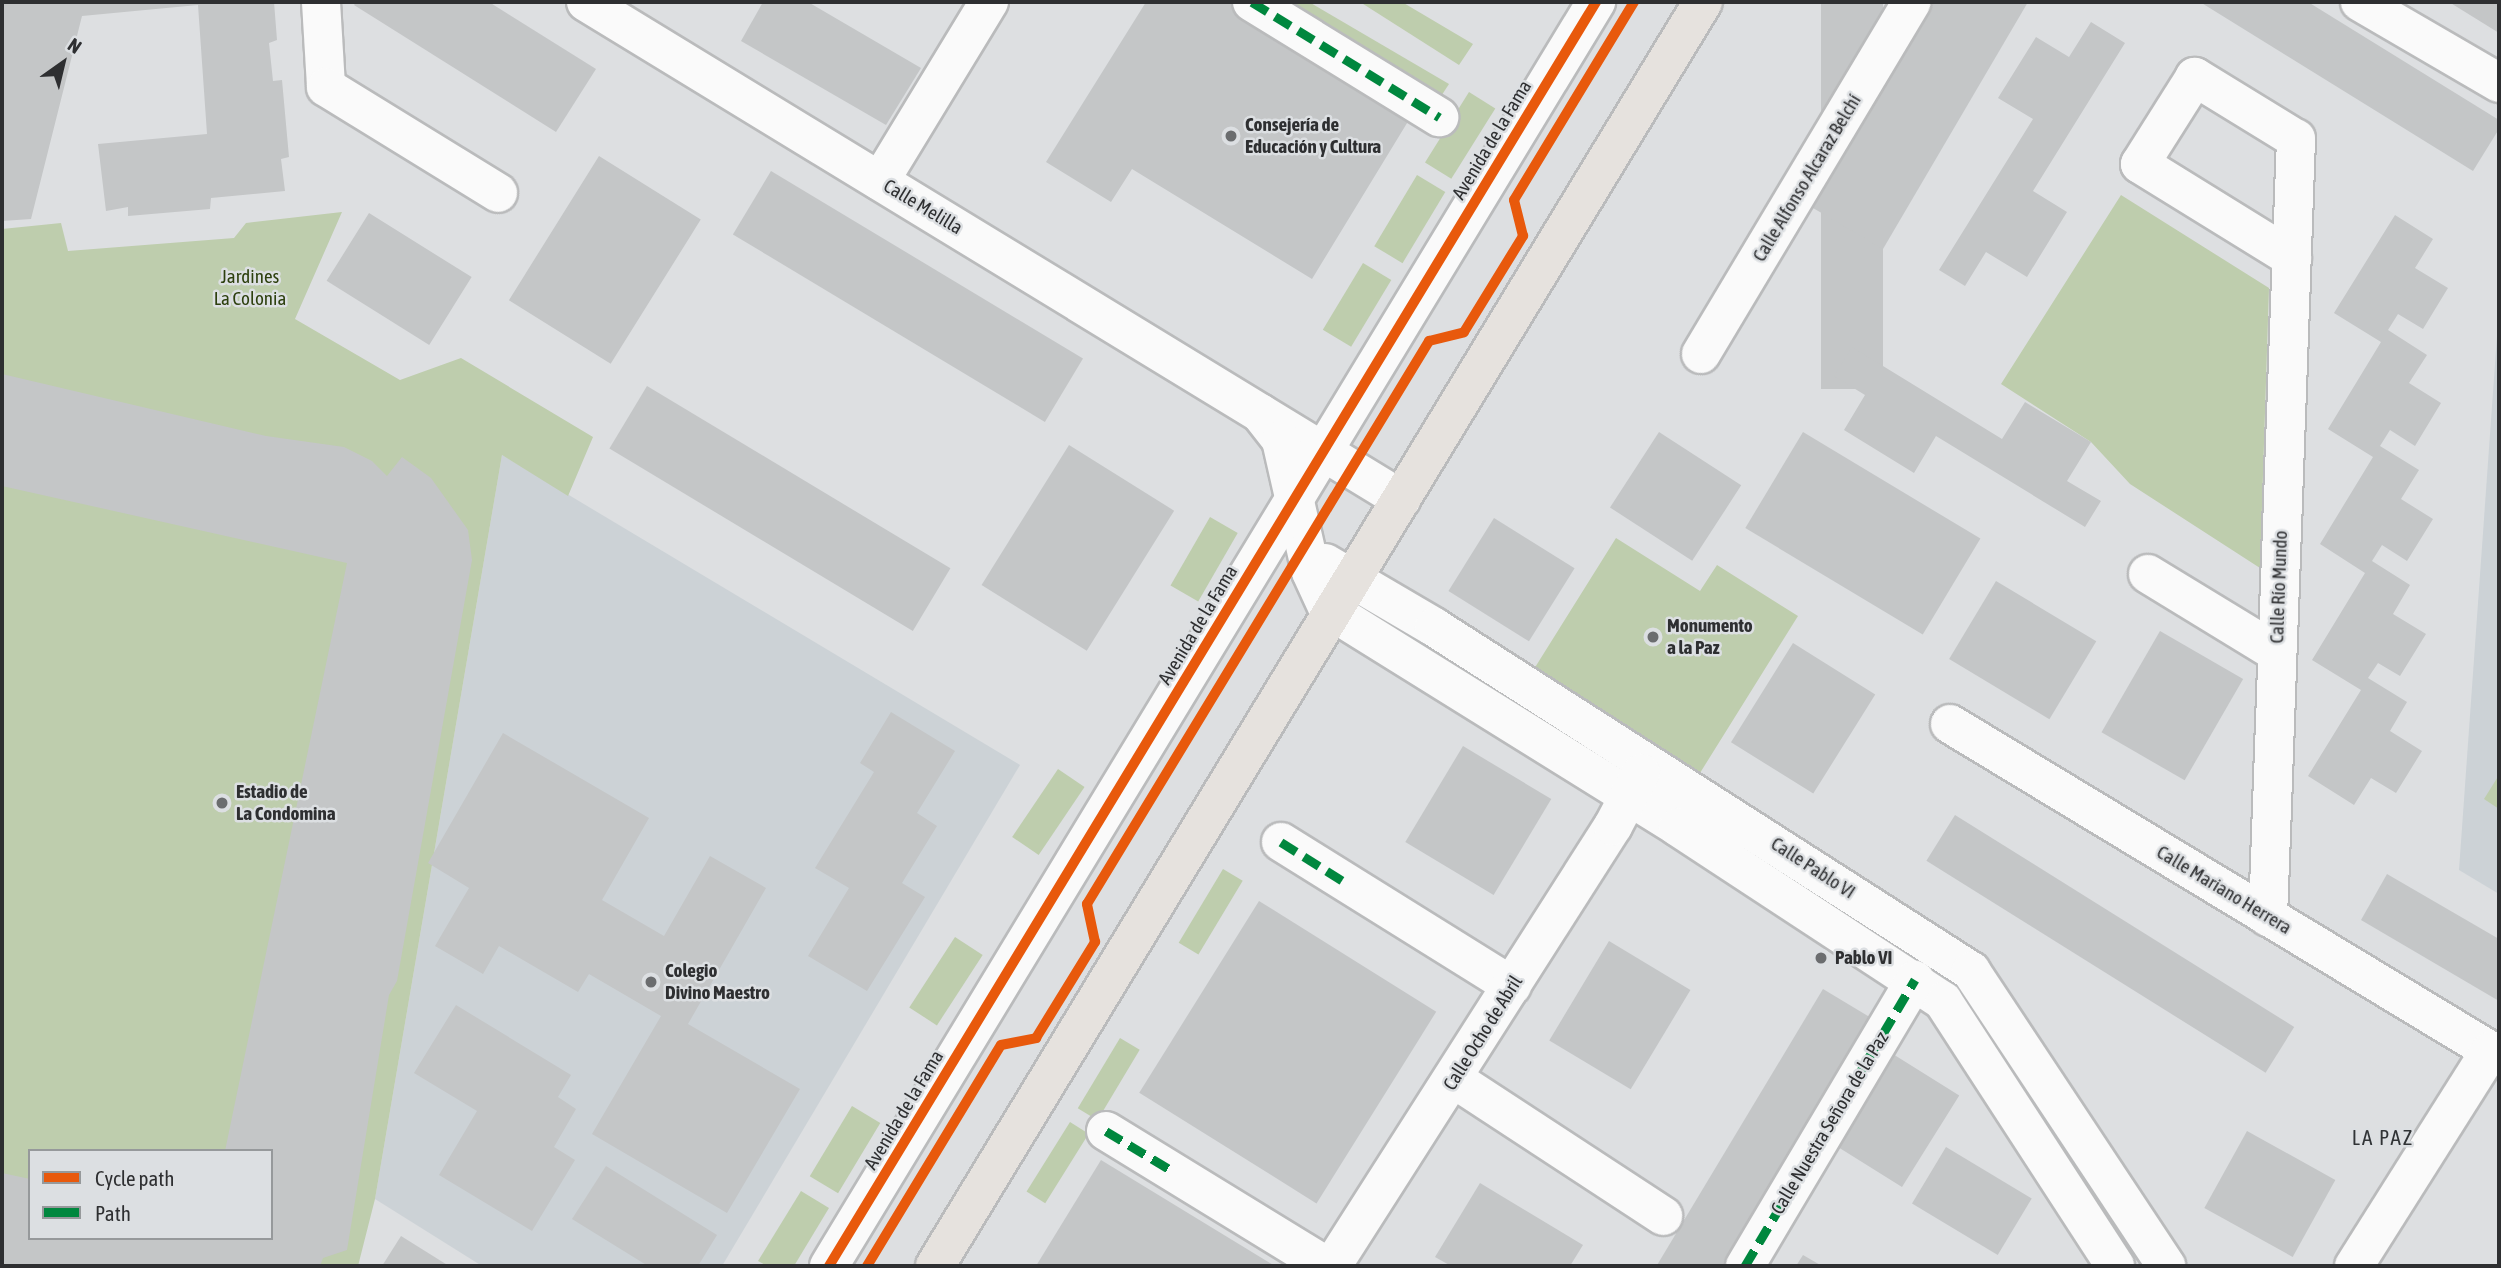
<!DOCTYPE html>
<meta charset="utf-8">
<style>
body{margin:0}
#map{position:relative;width:2501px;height:1268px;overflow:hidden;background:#dddfe1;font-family:"Asap Condensed",sans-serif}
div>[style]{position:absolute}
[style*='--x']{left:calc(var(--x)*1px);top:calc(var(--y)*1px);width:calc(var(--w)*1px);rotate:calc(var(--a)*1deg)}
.built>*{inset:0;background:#ccd2d6}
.green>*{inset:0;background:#becdad;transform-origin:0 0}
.building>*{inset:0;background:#c4c6c7;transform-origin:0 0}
.roads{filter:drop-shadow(2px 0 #babbbc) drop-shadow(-2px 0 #babbbc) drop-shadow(0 2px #babbbc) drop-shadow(0 -2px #babbbc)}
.minor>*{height:38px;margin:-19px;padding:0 19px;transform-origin:19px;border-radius:19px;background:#fafafa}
.major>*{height:38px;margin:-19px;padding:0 19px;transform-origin:19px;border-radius:19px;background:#e6e2de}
.quiet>*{height:9px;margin-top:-4.5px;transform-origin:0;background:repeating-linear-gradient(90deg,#00873e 0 18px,transparent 0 27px)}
.cycleway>*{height:10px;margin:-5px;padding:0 5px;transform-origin:5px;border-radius:5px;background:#e8590c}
.dots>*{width:19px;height:19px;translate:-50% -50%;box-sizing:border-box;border:4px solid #dcdfe2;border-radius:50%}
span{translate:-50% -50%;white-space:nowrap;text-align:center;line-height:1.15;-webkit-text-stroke:5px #dcdfe2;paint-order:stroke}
.poi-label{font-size:19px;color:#2e2f31;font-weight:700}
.left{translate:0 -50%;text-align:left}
.street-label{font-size:19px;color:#2e2f31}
.park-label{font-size:19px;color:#2d400e}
.neighbourhood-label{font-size:21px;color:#313436;letter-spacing:2px}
.frame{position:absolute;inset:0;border:4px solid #2e2f31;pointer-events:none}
.legend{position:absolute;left:28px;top:1149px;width:245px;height:91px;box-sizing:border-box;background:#dcdfe2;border:2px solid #96999b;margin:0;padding:9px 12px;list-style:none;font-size:21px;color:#2e2f31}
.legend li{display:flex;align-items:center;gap:14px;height:35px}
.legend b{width:35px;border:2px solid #96999b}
.north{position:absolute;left:28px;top:28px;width:70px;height:70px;-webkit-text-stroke:5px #dcdfe2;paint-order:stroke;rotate:34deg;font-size:19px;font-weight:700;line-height:28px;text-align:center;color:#2e2f31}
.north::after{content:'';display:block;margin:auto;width:24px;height:32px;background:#2e2f31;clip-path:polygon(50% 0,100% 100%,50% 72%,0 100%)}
</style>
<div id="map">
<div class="built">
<div style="clip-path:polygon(2499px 308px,2499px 894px,2459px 870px)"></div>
<div style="clip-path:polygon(502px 455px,1020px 765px,722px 1266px,482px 1266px,375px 1199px)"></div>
</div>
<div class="green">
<div style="clip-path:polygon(1265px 2px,1309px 2px,1449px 84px,1434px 107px)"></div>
<div style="clip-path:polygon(1360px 2px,1402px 2px,1473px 44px,1459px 65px)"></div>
<div style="left:1469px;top:92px;width:31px;height:83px;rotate:32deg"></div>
<div style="left:1417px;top:175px;width:33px;height:83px;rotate:31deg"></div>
<div style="clip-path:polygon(2121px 195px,2269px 288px,2260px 568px,2130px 484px,2091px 442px,2001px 384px)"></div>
<div style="clip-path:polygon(evenodd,342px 212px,295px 319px,400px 380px,461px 358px,593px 437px,568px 496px,502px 455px,375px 1199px,358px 1266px,2px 1266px,2px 229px,61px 223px,68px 251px,234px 238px,246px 223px,342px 212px,30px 1151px,271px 1151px,271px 1238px,30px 1238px,30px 1151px)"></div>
<div style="left:1363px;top:263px;width:33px;height:78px;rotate:31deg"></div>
<div style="left:1210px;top:517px;width:32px;height:79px;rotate:30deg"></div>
<div style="clip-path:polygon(1616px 538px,1700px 591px,1717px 565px,1798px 616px,1700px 773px,1534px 669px)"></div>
<div style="left:1058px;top:769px;width:32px;height:82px;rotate:34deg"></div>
<div style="clip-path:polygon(2499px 775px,2499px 809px,2484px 799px)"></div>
<div style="left:1223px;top:869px;width:23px;height:86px;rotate:31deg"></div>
<div style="left:955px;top:937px;width:33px;height:84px;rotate:33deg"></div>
<div style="left:1120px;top:1038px;width:23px;height:82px;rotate:31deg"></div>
<div style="left:852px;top:1106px;width:33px;height:82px;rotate:31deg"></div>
<div style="left:1070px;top:1122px;width:22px;height:82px;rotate:32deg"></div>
<div style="clip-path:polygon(801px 1191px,829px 1208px,794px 1266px,767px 1266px,758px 1261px)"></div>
</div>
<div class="building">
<div style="clip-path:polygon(2px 2px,274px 2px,277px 40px,269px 43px,273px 81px,282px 80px,289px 157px,281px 159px,285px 191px,211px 198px,210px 209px,128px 216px,128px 207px,106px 211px,98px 144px,207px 134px,198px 5px,82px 16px,31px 219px,2px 221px)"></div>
<div style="clip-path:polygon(356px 2px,489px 2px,596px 69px,556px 132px,354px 5px)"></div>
<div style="clip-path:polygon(763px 2px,808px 2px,921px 68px,886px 125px,741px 41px)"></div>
<div style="clip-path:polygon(1146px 2px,1239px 2px,1415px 110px,1312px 279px,1132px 169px,1111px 202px,1046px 162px)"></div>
<div style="left:1821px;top:2px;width:62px;height:387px"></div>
<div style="clip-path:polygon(1934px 2px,2028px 2px,1883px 249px,1813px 208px)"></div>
<div style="clip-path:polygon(2200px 2px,2308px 2px,2499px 120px,2499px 129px,2473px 171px)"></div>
<div style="clip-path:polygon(2449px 2px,2499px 2px,2499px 33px)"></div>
<div style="clip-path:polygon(2091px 22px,2125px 43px,2033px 191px,2067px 212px,2027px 277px,1986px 252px,1965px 286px,1939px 270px,2033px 119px,1998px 98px,2036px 37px,2069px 57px)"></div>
<div style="left:599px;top:156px;width:120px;height:170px;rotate:32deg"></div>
<div style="left:771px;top:171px;width:364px;height:74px;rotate:31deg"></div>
<div style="left:369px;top:213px;width:121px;height:80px;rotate:32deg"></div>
<div style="clip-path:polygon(2395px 215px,2433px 239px,2415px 268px,2448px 288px,2423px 329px,2398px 314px,2388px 330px,2427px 355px,2409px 383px,2441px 403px,2415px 446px,2390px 430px,2380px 446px,2419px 470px,2401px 499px,2433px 519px,2407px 561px,2382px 545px,2372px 561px,2410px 585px,2393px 614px,2426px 634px,2400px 676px,2378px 663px,2368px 678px,2407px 702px,2390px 731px,2422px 751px,2396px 793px,2371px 778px,2354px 805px,2308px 776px,2361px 690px,2312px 660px,2365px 573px,2320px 544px,2373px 457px,2328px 429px,2381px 342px,2334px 313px)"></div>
<div style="clip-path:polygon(1852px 347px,2002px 439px,2025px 402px,2091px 442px,2067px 481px,2101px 501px,2085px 527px,1936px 436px,1914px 473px,1844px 430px,1865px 395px,1834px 376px)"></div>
<div style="clip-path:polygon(2px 374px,266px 436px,344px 447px,372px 461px,387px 476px,402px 457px,431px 478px,468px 530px,472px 560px,397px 981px,389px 995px,347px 1250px,323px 1258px,320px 1266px,2px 1266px,2px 1173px,30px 1179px,30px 1238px,271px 1238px,271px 1151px,225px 1151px,347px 563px,2px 486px)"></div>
<div style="left:647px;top:386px;width:354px;height:73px;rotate:31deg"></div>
<div style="left:1659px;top:432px;width:98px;height:90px;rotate:33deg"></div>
<div style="left:1803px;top:432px;width:207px;height:112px;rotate:31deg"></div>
<div style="left:1069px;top:445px;width:124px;height:165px;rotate:32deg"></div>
<div style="left:1494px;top:518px;width:95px;height:86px;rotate:32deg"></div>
<div style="left:1996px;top:581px;width:117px;height:91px;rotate:31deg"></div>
<div style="left:2160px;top:631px;width:96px;height:117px;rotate:30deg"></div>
<div style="left:1793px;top:643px;width:97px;height:117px;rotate:32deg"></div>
<div style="clip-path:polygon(891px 712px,955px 751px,917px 813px,937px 826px,902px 883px,925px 897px,867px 991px,808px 956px,849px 888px,815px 868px,874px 772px,860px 763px)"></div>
<div style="clip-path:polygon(503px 733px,649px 818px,602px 900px,664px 936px,710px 856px,766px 888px,688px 1024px,800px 1089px,727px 1213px,592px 1134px,661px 1016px,589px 974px,578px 992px,499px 946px,483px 974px,435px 946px,469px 888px,428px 863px)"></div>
<div style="left:1463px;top:746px;width:103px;height:112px;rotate:31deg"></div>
<div style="left:1955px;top:815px;width:400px;height:54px;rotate:32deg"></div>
<div style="clip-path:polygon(2387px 874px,2499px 939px,2499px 1001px,2361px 920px)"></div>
<div style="left:1259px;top:901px;width:209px;height:226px;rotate:32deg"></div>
<div style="left:1609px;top:941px;width:95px;height:116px;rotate:31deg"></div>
<div style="left:1823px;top:989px;width:61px;height:323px;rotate:31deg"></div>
<div style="clip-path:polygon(456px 1005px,571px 1075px,558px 1097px,576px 1109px,554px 1147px,575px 1160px,532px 1231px,439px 1175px,477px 1111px,414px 1073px)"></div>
<div style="left:1888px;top:1051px;width:84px;height:108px;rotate:32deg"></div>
<div style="left:2247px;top:1131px;width:101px;height:88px;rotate:29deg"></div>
<div style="left:1946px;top:1147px;width:100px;height:66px;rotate:31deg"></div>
<div style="clip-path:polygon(1101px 1160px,1275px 1266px,1036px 1266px)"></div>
<div style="clip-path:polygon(606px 1166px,717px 1235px,698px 1266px,648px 1266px,572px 1219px)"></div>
<div style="clip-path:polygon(1480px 1183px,1583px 1245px,1570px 1266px,1451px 1266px,1435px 1257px)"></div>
<div style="clip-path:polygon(401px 1236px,449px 1266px,382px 1266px)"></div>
<div style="clip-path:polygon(1803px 1255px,1822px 1266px,1796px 1266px)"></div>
</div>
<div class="roads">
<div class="minor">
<div style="--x:321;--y:2;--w:85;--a:86.6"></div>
<div style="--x:326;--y:87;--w:202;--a:31.6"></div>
<div style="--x:586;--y:2;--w:955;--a:31.38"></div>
<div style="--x:1252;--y:2;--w:220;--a:31.6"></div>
<div style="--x:2360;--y:2;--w:161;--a:30.2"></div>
<div style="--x:880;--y:181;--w:210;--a:-58.7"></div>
<div style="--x:1701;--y:354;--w:410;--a:-59.1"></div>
<div style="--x:1260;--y:413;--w:34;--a:52"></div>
<div style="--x:1281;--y:440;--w:135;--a:77.2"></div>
<div style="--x:1311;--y:572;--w:41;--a:65.3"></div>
<div style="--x:1328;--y:609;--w:412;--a:31.9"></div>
<div style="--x:1678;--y:827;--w:317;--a:33.3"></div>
<div style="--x:1943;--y:1001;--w:316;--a:57"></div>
<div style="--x:1325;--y:563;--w:126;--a:30.4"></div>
<div style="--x:1434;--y:627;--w:638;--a:32.64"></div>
<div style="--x:1971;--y:971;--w:354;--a:56.5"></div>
<div style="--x:2148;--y:574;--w:150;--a:31.4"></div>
<div style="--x:1950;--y:724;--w:642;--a:31.16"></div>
<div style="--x:1281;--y:842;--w:272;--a:31.9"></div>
<div style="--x:2268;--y:917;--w:779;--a:-87.94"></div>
<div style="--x:2296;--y:139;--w:119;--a:-148.5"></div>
<div style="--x:2195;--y:77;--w:103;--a:122.3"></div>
<div style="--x:2140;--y:164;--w:179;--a:31.7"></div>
<div style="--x:1454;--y:1079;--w:250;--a:33.2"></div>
<div style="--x:1106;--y:1131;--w:258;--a:31.5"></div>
<div style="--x:829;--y:1266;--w:1479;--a:-58.75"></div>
<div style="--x:1332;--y:1266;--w:522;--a:-57.44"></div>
<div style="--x:1613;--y:826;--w:60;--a:-62.2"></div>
<div style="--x:1745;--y:1266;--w:333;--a:-59.3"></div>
<div style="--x:2354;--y:1266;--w:254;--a:-57.7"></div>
</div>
<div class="major">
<div style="--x:935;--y:1266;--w:1479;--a:-58.72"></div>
</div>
</div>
<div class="quiet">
<div style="--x:1252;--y:2;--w:220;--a:31.6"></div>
<div style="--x:1281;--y:842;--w:77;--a:32.2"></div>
<div style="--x:1106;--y:1131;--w:76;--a:31"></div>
<div style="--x:1745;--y:1266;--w:333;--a:-59.3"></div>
</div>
<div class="cycleway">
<div style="--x:829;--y:1266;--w:1479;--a:-58.75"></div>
<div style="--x:867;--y:1266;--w:258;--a:-58.8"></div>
<div style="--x:1001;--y:1045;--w:36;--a:-11"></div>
<div style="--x:1036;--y:1038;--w:113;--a:-58.4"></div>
<div style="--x:1095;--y:942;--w:39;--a:-102"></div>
<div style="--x:1087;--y:904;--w:659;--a:-58.72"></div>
<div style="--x:1429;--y:341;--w:36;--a:-14"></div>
<div style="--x:1464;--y:332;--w:113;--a:-58.4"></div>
<div style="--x:1523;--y:236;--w:37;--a:-104"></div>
<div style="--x:1514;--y:200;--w:232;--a:-58.8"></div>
</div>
<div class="dots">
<div style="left:1231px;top:136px;background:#6b6d6f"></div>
<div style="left:1653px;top:637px;background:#6b6d6f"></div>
<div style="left:222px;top:803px;background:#6b6d6f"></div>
<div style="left:1821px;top:958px;background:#6b6d6f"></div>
<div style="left:651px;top:982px;background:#6b6d6f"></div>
</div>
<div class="poi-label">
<span class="left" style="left:1245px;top:136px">Consejería de<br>Educación y Cultura</span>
<span class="left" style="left:1667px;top:637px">Monumento<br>a la Paz</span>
<span class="left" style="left:236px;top:803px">Estadio de<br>La Condomina</span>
<span class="left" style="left:1835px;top:958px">Pablo VI</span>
<span class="left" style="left:665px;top:982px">Colegio<br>Divino Maestro</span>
</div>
<div class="street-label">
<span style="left:1492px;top:140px;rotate:-59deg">Avenida de la Fama</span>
<span style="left:1807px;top:178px;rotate:-59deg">Calle Alfonso Alcaraz Belchí</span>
<span style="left:923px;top:207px;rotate:31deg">Calle Melilla</span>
<span style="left:2279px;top:587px;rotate:-88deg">Calle Río Mundo</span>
<span style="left:1198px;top:625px;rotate:-59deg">Avenida de la Fama</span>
<span style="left:1813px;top:868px;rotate:33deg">Calle Pablo VI</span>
<span style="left:2224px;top:890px;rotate:31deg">Calle Mariano Herrera</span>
<span style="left:1483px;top:1033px;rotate:-58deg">Calle Ocho de Abril</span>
<span style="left:904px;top:1110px;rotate:-59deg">Avenida de la Fama</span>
<span style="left:1830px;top:1123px;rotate:-59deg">Calle Nuestra Señora de la Paz</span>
</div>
<div class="park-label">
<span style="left:250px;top:288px">Jardines<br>La Colonia</span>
</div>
<div class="neighbourhood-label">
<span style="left:2383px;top:1137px">LA PAZ</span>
</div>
<div class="frame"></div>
<ul class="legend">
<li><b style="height:9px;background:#e8590c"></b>Cycle path</li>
<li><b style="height:9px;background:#00873e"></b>Path</li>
</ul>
<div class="north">N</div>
</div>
